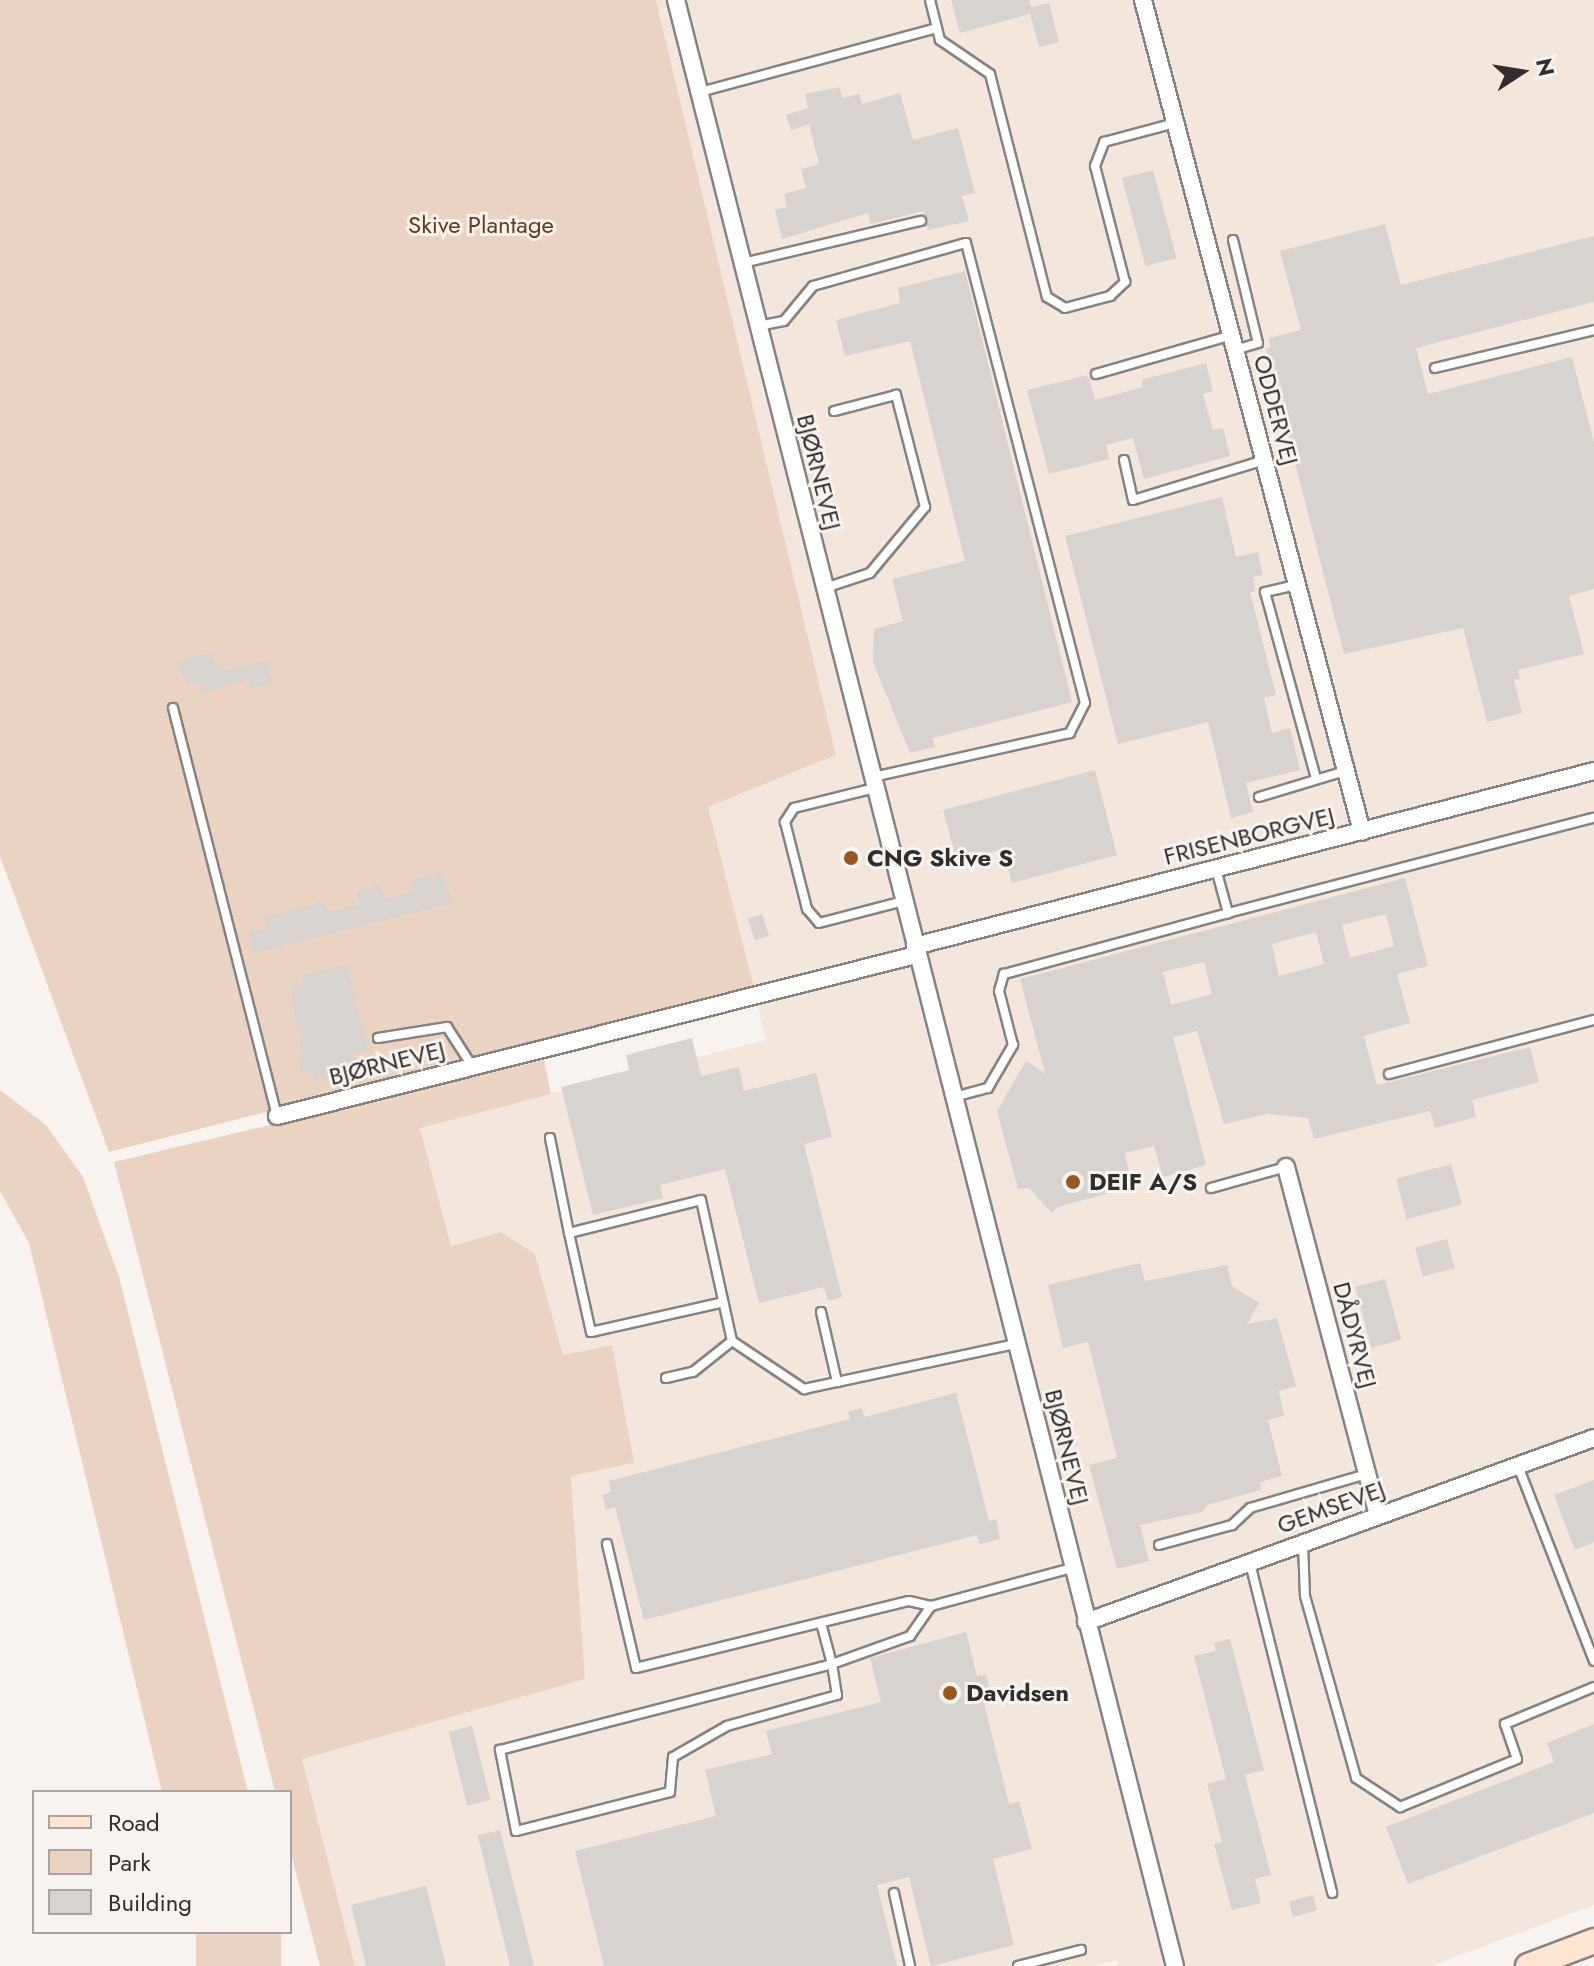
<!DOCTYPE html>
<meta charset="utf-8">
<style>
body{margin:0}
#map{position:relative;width:1594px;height:1966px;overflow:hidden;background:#f9f3ef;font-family:Jost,sans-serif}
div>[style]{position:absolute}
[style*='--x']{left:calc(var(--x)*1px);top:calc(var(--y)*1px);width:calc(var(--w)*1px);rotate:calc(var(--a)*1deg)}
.built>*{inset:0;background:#f2e6dd}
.green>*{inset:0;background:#ead3c2;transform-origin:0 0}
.building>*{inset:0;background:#d8d3cf;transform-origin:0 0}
.roads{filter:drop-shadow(2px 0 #88827f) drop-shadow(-2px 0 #88827f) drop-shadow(0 2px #88827f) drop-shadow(0 -2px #88827f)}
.lane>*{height:8px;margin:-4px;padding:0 4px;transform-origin:4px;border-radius:4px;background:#fff}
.street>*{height:16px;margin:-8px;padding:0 8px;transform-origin:8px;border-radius:8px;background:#fff}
.secondary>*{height:24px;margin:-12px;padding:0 12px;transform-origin:12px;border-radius:12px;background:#fde5d2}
.dots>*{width:22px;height:22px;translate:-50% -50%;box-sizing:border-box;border:4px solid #f9f3ef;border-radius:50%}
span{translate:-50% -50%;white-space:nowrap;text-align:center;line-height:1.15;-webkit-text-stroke:6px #f9f3ef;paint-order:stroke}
.park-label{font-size:24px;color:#643a19}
.street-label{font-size:24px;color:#302e2d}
.poi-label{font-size:24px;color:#302e2d;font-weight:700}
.left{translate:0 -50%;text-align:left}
.legend{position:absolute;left:32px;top:1790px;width:260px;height:144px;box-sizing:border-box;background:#f9f3ef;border:2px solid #a9a4a1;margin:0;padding:10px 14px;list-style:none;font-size:24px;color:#302e2d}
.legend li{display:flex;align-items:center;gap:16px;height:40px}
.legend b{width:40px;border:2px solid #a9a4a1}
.north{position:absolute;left:1482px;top:32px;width:80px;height:80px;-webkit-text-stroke:6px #f9f3ef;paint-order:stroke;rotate:78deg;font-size:22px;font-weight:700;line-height:32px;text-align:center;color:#302e2d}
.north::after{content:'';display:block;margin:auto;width:28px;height:36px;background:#302e2d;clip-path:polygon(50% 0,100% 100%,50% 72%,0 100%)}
</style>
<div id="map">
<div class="built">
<div style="clip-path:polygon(656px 0,1594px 0,1594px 1905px,1431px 1966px,1119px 1966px,1116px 1960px,1095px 1966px,355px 1966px,302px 1759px,585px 1679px,571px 1476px,633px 1463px,611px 1345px,563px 1355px,535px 1254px,501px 1232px,451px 1246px,420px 1127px,766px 1040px,708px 807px,836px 755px)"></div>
</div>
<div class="green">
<div style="clip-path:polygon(0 0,656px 0,836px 755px,708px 807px,754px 988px,109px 1152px,0 856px)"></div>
<div style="clip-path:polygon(544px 1060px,551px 1094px,420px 1128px,451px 1246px,501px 1232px,535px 1254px,563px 1355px,612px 1345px,634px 1463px,571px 1476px,585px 1679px,302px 1759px,355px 1966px,320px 1966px,290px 1850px,290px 1792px,275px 1792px,114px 1162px)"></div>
<div style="clip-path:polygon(0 1090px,46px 1125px,83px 1177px,119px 1277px,248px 1792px,162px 1792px,29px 1243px,0 1191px)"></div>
<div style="left:196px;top:1932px;width:85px;height:35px"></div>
</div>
<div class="building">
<div style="clip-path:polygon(951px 0,1029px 0,1031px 7px,1049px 3px,1059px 42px,1039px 47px,1030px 14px,960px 33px)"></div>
<div style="clip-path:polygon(840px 87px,842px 98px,859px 94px,862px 104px,900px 93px,913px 140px,958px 128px,975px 193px,962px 196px,969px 221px,928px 230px,924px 211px,871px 224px,868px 213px,782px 239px,775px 210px,787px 207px,784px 194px,806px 188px,801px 169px,819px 164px,809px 124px,791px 130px,786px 115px,808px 108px,805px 94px)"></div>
<div style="left:1153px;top:170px;width:91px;height:32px;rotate:75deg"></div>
<div style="clip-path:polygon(1385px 224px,1401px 285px,1594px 236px,1594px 302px,1416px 348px,1428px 394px,1572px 357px,1594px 442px,1594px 589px,1569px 596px,1584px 654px,1518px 670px,1520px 679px,1514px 680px,1522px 713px,1487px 722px,1463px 628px,1344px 654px,1266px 349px,1271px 348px,1269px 338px,1301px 330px,1280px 251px)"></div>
<div style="clip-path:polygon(965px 271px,1072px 702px,933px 738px,935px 747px,910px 753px,873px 662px,874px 629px,903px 621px,892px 579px,965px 561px,910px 341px,845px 356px,836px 320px,900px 303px,898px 288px)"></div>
<div style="clip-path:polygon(1206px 363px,1213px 391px,1203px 394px,1213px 430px,1223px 428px,1230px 456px,1144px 479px,1133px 438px,1106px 445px,1109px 459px,1049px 474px,1027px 390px,1088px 375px,1095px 400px,1143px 387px,1141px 380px)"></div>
<div style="clip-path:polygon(1222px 497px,1236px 557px,1258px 552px,1263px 575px,1253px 577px,1255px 591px,1250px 592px,1276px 695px,1264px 698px,1272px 733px,1290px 728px,1300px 770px,1246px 783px,1253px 812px,1231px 818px,1208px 722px,1118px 744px,1065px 536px)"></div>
<div style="clip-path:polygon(212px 652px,214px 662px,227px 670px,267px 660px,273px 683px,250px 689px,248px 680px,201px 693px,198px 681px,186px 685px,179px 661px)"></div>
<div style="clip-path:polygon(1095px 770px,1117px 855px,1012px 883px,1003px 849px,957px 861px,943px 810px)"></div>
<div style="clip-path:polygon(442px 872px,452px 903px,254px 953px,249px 932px,266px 928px,263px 917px,325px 901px,328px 912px,360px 904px,356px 891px,381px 884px,385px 898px,414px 891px,412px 880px)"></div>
<div style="clip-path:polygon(evenodd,1405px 878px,1428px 966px,1397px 974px,1410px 1023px,1364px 1036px,1377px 1085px,1530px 1047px,1539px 1082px,1472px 1100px,1476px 1117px,1435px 1128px,1430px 1111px,1314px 1139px,1308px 1118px,1267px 1114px,1224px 1124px,1197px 1031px,1173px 1037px,1206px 1165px,1163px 1177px,1154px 1146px,1125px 1153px,1132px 1187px,1058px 1207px,1052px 1213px,1029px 1188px,1018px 1189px,997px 1111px,1026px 1061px,1045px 1073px,1020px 979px,1405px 878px,1386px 914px,1394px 946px,1350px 958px,1342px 925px,1386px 914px,1405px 878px,1316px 932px,1324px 964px,1279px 976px,1272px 944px,1316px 932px,1405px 878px,1204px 962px,1212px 994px,1171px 1005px,1163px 972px,1204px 962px)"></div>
<div style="left:762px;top:914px;width:23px;height:15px;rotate:72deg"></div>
<div style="clip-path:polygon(347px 964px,369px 1050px,356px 1054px,359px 1064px,350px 1066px,352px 1072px,314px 1081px,311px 1070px,301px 1073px,297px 1056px,302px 1055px,290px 985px,304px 982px,302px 975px)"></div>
<div style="clip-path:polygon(692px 1038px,701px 1076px,739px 1067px,744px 1091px,816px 1073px,832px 1137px,804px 1144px,842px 1297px,828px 1301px,824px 1287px,759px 1303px,725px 1169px,660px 1185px,663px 1198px,593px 1215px,561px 1087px,629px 1070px,626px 1055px)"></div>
<div style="left:1451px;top:1164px;width:42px;height:57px;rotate:75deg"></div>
<div style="left:1447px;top:1239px;width:30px;height:33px;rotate:75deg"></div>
<div style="clip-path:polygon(1140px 1263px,1145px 1281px,1227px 1265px,1232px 1286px,1259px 1303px,1247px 1324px,1277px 1318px,1296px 1386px,1279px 1391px,1284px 1416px,1268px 1420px,1282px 1476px,1260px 1482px,1261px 1490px,1207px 1505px,1202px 1512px,1140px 1525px,1149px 1561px,1117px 1569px,1089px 1465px,1117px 1458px,1088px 1342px,1063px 1348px,1048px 1285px)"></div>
<div style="left:1385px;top:1279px;width:63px;height:31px;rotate:75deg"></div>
<div style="clip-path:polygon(956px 1393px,989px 1521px,996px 1519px,1000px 1539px,980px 1544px,977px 1535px,644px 1620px,615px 1507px,606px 1510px,602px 1495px,611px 1492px,609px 1481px,850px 1419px,848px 1412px,862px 1408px,864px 1417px)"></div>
<div style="clip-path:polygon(1594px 1480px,1594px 1542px,1575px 1550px,1554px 1495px)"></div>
<div style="clip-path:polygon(966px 1632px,977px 1676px,986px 1674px,992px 1697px,983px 1699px,1009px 1804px,1019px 1801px,1032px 1849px,993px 1859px,1014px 1945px,931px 1966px,909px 1877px,877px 1885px,897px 1966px,604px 1966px,575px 1851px,716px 1816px,705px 1770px,772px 1754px,766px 1731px,881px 1702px,870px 1658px)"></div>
<div style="clip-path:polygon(1230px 1639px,1264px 1770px,1245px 1775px,1271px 1875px,1255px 1879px,1261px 1903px,1232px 1910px,1214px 1844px,1222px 1842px,1207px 1784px,1226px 1779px,1194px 1656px,1216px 1651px,1214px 1643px)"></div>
<div style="clip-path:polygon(1594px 1724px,1594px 1813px,1408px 1884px,1386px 1827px,1554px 1762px,1547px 1743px)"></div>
<div style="left:472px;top:1726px;width:76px;height:24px;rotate:76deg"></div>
<div style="left:500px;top:1830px;width:140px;height:23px;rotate:76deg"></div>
<div style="clip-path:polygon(426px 1886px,446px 1966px,366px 1966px,351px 1905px)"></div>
<div style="left:1313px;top:1895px;width:16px;height:25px;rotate:75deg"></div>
</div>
<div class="roads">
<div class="lane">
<div style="--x:930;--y:0;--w:41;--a:76"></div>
<div style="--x:940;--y:40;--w:60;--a:34.2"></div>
<div style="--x:990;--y:74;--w:230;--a:75.7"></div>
<div style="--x:1047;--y:297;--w:21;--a:31"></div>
<div style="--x:1065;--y:308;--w:47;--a:-14.9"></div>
<div style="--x:1110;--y:296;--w:21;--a:-43"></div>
<div style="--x:1125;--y:282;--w:120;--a:-104.5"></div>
<div style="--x:1095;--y:166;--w:26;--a:-69"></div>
<div style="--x:1104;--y:142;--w:73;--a:-15"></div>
<div style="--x:700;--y:92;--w:245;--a:-15.1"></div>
<div style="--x:1233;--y:240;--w:106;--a:76.4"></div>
<div style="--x:1258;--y:343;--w:24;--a:163"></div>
<div style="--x:743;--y:263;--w:183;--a:-13.3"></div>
<div style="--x:758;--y:326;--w:26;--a:-11"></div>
<div style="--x:784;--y:321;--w:45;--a:-50.4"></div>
<div style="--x:813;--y:286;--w:159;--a:-15.7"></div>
<div style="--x:966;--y:243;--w:475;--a:75.5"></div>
<div style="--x:1085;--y:703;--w:34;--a:117"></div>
<div style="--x:1070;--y:733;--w:202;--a:167.4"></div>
<div style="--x:1435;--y:368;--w:163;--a:-13.4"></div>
<div style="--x:1096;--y:374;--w:141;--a:-16"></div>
<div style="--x:1124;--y:460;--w:41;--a:77.3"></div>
<div style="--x:1133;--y:500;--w:138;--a:-16.9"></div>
<div style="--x:1296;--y:585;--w:32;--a:167"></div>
<div style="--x:1265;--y:592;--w:194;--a:74.7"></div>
<div style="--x:825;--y:588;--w:47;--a:-18.4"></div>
<div style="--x:870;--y:573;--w:86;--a:-50.2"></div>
<div style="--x:925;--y:507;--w:116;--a:-104.5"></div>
<div style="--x:896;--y:395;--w:64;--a:165.5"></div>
<div style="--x:173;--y:708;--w:421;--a:75.7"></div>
<div style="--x:875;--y:788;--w:83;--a:166.1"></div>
<div style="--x:794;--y:808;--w:17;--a:123"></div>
<div style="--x:785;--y:822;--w:90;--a:75.8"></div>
<div style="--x:807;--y:909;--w:18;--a:49"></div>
<div style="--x:819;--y:923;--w:88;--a:-14.5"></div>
<div style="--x:1259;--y:797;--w:90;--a:-16.8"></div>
<div style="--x:1216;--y:869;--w:46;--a:74.7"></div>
<div style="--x:1228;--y:913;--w:378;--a:-14.6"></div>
<div style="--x:378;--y:1038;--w:70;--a:-9.1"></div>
<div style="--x:447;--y:1027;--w:46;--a:57.3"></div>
<div style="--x:1389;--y:1074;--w:212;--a:-14.8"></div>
<div style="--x:954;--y:1097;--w:35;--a:-15"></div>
<div style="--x:988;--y:1088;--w:50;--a:-59.8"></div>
<div style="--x:1013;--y:1045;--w:56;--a:-104.5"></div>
<div style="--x:999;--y:991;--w:18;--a:-74"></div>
<div style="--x:1004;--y:974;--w:232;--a:-15.2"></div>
<div style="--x:550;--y:1138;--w:97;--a:78.7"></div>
<div style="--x:569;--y:1233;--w:136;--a:-14"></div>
<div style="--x:701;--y:1200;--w:144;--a:77.6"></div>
<div style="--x:732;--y:1341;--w:87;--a:33.7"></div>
<div style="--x:804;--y:1389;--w:34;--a:-12"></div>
<div style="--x:1211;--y:1188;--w:78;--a:-15.6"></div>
<div style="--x:569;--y:1233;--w:101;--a:77.5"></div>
<div style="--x:591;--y:1332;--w:132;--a:-12.7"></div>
<div style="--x:821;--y:1312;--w:72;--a:77.1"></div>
<div style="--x:837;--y:1382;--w:183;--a:-12"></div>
<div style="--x:666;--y:1378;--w:28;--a:-13"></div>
<div style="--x:693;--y:1372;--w:50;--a:-38.5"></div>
<div style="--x:1518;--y:1466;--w:209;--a:68.7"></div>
<div style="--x:607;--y:1544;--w:127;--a:76.8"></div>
<div style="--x:636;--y:1668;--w:281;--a:-13.8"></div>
<div style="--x:909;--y:1601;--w:23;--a:13"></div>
<div style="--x:931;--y:1606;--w:146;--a:-15.1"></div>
<div style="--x:1303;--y:1544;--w:52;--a:87.8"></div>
<div style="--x:1305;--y:1596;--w:189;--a:74.3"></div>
<div style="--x:1356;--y:1778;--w:53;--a:33.4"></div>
<div style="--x:1400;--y:1807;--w:126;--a:-22.3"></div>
<div style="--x:1517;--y:1759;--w:37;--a:-109"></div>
<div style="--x:1505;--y:1724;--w:96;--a:-22.6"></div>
<div style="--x:1159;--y:1545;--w:76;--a:-15.3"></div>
<div style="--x:1232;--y:1525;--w:25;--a:-43"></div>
<div style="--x:1250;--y:1508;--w:122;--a:-16.2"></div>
<div style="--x:1250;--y:1563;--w:340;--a:76"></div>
<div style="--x:821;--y:1623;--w:42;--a:75"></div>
<div style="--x:832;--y:1664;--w:31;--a:81"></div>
<div style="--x:837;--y:1695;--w:114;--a:164.3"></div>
<div style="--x:727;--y:1726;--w:62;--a:150.1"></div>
<div style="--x:673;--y:1757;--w:35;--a:95"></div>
<div style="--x:670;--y:1792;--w:159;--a:165.8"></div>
<div style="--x:516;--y:1831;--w:83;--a:-101.2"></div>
<div style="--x:500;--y:1750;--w:343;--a:-14.5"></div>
<div style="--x:832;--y:1664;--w:83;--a:-19.7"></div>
<div style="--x:910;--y:1636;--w:37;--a:-55"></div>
<div style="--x:894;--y:1893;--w:75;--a:77.6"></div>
<div style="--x:1018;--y:1966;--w:65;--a:-14.3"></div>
</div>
<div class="street">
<div style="--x:676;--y:0;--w:2028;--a:75.76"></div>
<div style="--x:1143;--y:0;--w:860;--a:75.25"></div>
<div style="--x:915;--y:946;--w:701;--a:-14.45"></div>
<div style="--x:277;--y:1116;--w:659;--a:-14.14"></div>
<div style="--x:1286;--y:1167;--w:360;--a:75.2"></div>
<div style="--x:1086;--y:1622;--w:540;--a:-19.91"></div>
</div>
<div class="secondary">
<div style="--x:1528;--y:1966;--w:71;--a:-20.7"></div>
</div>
</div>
<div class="dots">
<div style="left:851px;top:858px;background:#975720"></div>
<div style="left:1073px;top:1182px;background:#975720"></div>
<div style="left:950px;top:1693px;background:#975720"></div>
</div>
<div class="park-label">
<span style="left:481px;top:225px">Skive Plantage</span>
</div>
<div class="street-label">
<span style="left:1276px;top:410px;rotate:75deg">ODDERVEJ</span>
<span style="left:819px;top:472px;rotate:76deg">BJØRNEVEJ</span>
<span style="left:1249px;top:836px;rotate:-14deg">FRISENBORGVEJ</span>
<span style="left:387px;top:1063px;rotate:-14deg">BJØRNEVEJ</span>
<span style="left:1355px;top:1335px;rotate:75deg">DÅDYRVEJ</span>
<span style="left:1067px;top:1447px;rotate:76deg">BJØRNEVEJ</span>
<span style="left:1331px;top:1507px;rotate:-20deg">GEMSEVEJ</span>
</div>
<div class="poi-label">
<span class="left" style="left:867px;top:858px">CNG Skive S</span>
<span class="left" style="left:1089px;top:1182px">DEIF A/S</span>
<span class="left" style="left:966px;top:1693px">Davidsen</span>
</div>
<ul class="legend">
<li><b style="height:10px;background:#fde5d2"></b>Road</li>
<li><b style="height:22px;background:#ead3c2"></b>Park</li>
<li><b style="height:22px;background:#d8d3cf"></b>Building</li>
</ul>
<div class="north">N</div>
</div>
